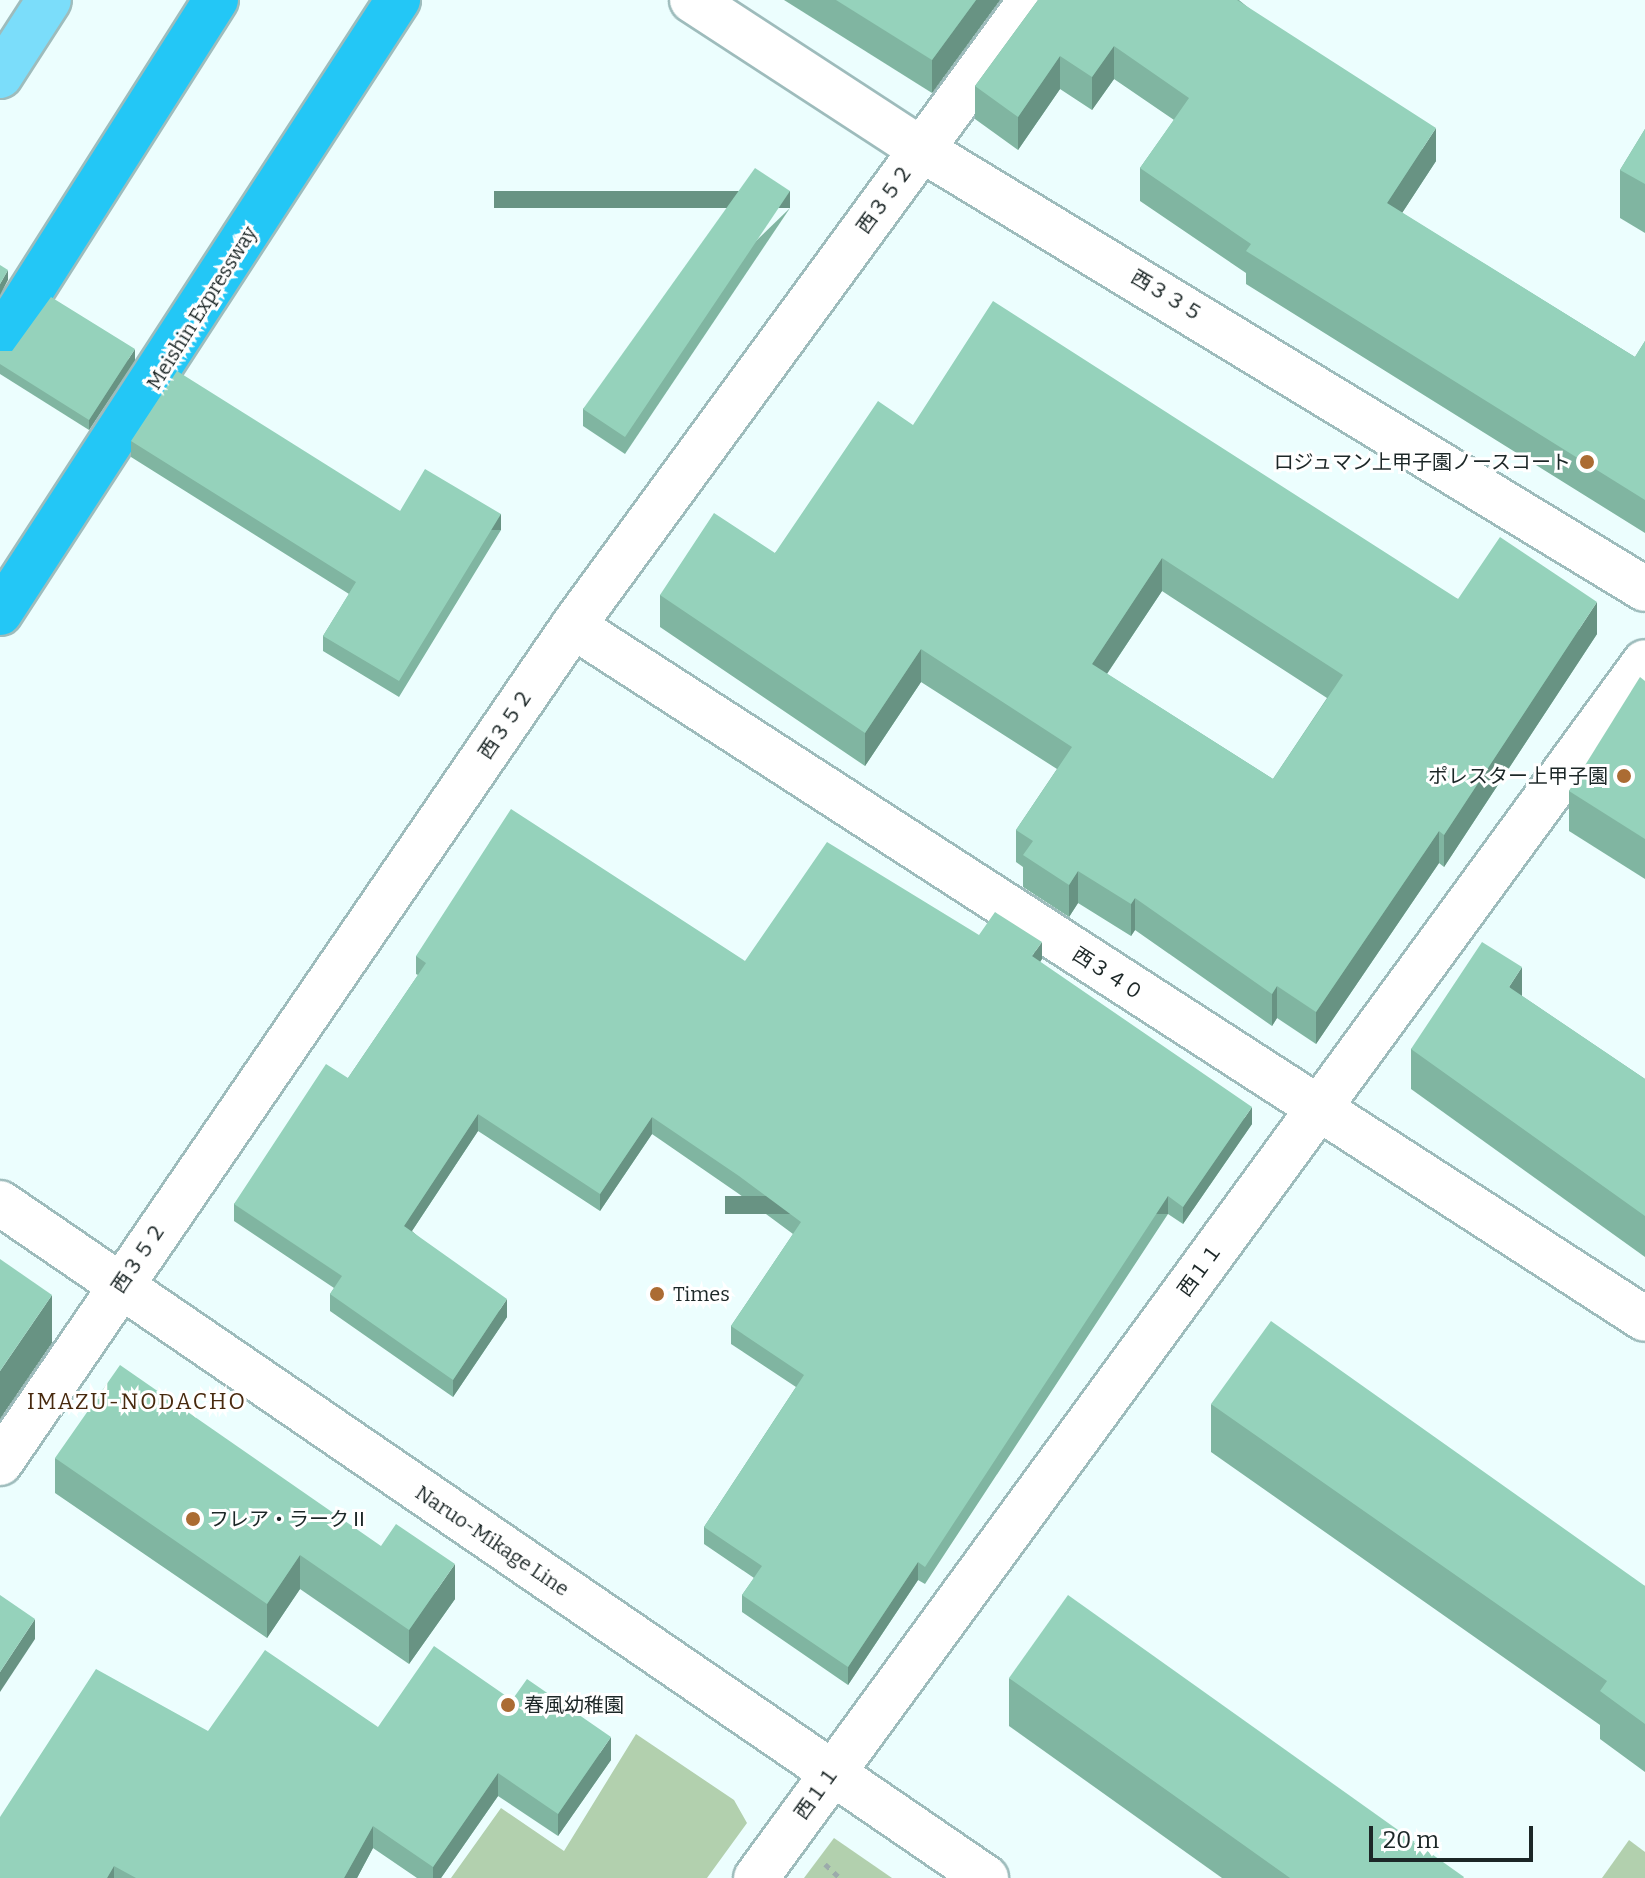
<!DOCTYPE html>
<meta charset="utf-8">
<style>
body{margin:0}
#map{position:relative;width:1645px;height:1878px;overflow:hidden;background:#ecfefe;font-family:Bitter,"Noto Sans JP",serif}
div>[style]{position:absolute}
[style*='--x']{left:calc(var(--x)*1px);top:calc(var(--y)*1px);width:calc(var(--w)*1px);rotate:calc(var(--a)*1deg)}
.green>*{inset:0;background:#b2d0ae}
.path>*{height:5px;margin-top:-2.5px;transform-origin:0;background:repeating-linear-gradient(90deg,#9cabab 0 6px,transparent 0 12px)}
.roads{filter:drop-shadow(2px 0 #9ebcbc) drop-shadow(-2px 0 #9ebcbc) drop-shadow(0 2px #9ebcbc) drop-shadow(0 -2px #9ebcbc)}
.minor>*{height:44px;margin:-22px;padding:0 22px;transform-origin:22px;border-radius:22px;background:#fff}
.major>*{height:44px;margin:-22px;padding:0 22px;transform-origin:22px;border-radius:22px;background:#7bddfa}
.highway>*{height:44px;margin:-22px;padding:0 22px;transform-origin:22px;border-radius:22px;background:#23c7f6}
.wall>*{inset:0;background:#80b5a1}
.shaded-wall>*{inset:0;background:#689383;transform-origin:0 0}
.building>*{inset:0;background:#95d2bb}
.dots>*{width:22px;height:22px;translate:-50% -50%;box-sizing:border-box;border:4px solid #fff;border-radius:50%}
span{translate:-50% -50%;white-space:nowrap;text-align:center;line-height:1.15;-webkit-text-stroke:6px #fff;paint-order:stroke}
.street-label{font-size:20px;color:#1c2727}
.poi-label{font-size:20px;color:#1c2727}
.right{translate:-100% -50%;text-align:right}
.left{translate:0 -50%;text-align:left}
.neighbourhood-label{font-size:22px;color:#482a0f;letter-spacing:2px}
.scale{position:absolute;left:1369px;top:1826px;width:164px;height:36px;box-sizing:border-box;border:4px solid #1c2727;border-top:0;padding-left:10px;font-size:24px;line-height:28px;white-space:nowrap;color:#1c2727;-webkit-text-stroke:6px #fff;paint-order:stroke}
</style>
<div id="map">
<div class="green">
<div style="clip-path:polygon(636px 1734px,734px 1800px,747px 1823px,707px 1878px,451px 1878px,501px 1808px,564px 1851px)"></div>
<div style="clip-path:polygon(834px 1838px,892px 1878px,804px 1878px)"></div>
<div style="clip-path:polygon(1629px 1840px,1645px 1852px,1645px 1878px,1602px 1878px)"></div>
</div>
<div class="path">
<div style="--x:825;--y:1864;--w:21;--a:43"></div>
</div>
<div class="roads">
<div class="minor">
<div style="--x:692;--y:0;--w:273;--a:33.1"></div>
<div style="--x:921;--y:149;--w:847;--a:31.29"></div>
<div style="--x:573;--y:626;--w:1276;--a:32.88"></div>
<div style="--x:0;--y:1203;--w:1195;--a:34.39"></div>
<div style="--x:0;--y:1463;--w:1014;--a:-55.6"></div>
<div style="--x:573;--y:626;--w:776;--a:-53.81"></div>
<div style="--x:756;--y:1878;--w:1506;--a:-53.83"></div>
</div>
<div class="major">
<div style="--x:0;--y:76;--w:90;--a:-57.2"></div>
</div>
<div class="highway">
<div style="--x:0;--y:340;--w:403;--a:-57.6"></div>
<div style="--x:0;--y:613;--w:731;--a:-57.01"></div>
</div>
</div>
<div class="wall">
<div style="clip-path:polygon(784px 0,1000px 0,932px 93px)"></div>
<div style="clip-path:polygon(1038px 0,1239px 0,1436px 161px,1402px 213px,1635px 357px,1645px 341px,1645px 533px,1246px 284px,1246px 273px,1140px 201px,1140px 168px,1174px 120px,1114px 79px,1092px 110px,1060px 89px,1018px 150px,975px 119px,975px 86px)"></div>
<div style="clip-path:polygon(1645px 129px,1645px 233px,1620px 218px,1620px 170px)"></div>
<div style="clip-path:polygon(790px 208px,625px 454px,583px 426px,583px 409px)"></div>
<div style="clip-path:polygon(0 351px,135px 360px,89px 430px,0 374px)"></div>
<div style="clip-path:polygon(evenodd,913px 425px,1458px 599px,1597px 634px,1444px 867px,1439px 863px,1316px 1044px,1277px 1018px,1272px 1026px,1135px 930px,1131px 936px,1078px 903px,1069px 917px,1023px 887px,1023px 867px,1016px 862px,1016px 830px,1057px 769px,921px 682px,865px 766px,660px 627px,660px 595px,775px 553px,913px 425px,1162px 591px,1327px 698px,1273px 779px,1107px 674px,1162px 591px)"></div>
<div style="clip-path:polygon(131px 441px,400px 511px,501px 530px,399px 697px,323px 651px,323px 636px,349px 594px,131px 457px)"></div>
<div style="clip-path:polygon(1645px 681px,1645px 879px,1569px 831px,1569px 791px)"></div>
<div style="clip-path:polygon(979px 935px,1042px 959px,1040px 962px,1252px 1124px,1183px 1224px,1168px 1214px,925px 1584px,918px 1580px,848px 1685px,742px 1612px,742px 1595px,754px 1578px,704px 1544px,704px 1527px,796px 1387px,731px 1344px,731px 1326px,793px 1234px,739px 1194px,652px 1134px,600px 1211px,478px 1131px,412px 1231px,507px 1317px,453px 1397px,330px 1311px,330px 1294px,334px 1288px,234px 1221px,234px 1204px,348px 1078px,418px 975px,416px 974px,416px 956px,745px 961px)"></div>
<div style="clip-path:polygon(1522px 996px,1645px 1079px,1645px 1257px,1411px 1089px,1411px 1049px)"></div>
<div style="clip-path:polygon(1211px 1404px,1645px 1586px,1645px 1772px,1600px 1739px,1600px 1725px,1211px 1452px)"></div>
<div style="clip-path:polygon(55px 1458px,455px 1599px,409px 1664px,300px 1589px,267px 1638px,55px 1493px)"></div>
<div style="clip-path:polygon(1009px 1678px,1464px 1878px,1222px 1878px,1009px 1726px)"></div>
<div style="clip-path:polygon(512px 1700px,611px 1760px,558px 1836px,498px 1796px,441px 1878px,417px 1878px,373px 1848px,357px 1878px,0 1878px,208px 1731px,378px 1727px)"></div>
</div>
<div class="shaded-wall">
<div style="clip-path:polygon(976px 0,1000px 0,932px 93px,932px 60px)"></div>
<div style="clip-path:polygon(1114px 46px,1114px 79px,1092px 110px,1092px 77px)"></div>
<div style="clip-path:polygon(1060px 56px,1060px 89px,1018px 150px,1018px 117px)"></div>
<div style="clip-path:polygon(1436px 128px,1436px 161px,1387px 236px,1387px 203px)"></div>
<div style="left:790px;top:191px;width:17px;height:296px;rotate:90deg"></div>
<div style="clip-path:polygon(8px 270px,8px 280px,0 295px,0 284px)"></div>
<div style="clip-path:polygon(135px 349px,135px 360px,89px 430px,89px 420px)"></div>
<div style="left:501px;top:514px;width:16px;height:196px;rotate:90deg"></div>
<div style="clip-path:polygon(1162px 558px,1162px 591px,1092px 696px,1092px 664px)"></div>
<div style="clip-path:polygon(1597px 602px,1597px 634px,1444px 867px,1444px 835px)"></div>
<div style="clip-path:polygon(921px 649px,921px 682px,865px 766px,865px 733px)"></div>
<div style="clip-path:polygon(1439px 831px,1439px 863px,1316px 1044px,1316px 1012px)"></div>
<div style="clip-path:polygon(1078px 871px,1078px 903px,1069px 917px,1069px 885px)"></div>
<div style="clip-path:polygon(1135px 898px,1135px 930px,1131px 936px,1131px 904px)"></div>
<div style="clip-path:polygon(1042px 942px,1042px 959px,1032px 974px,1032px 956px)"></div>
<div style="clip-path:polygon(1522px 967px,1522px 1007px,1509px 987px)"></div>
<div style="clip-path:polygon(1277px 986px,1277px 1018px,1272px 1026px,1272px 994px)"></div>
<div style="clip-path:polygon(1252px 1107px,1252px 1124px,1183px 1224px,1183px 1207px)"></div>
<div style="clip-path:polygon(478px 1114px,478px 1131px,404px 1243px,404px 1226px)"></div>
<div style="clip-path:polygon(652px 1117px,652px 1134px,600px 1211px,600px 1194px)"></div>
<div style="left:1168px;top:1196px;width:18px;height:443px;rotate:90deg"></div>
<div style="clip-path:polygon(52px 1295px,52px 1343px,0 1419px,0 1371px)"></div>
<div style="clip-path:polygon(507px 1299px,507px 1317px,453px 1397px,453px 1380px)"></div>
<div style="clip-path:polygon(300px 1555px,300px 1589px,267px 1638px,267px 1604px)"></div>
<div style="clip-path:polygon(918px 1562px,918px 1580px,848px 1685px,848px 1667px)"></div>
<div style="clip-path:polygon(455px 1564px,455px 1599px,409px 1664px,409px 1630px)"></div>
<div style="clip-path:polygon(35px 1619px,35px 1639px,0 1692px,0 1672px)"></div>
<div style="clip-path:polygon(611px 1737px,611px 1760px,558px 1836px,558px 1814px)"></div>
<div style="clip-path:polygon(498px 1773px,498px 1796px,441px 1878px,433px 1878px,433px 1867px)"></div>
<div style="clip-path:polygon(373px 1826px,373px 1848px,357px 1878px,344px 1878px)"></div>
<div style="clip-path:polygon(114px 1866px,114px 1878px,107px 1878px)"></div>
</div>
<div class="building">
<div style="clip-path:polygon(836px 0,976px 0,932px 60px)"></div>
<div style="clip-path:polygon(1038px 0,1237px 0,1436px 128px,1387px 203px,1635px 357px,1645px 341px,1645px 500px,1246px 251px,1251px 244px,1140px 168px,1189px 98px,1114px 46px,1092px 77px,1060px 56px,1018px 117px,975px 86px)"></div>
<div style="clip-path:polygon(1645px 129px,1645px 184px,1620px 170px)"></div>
<div style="clip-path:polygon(755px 168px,790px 191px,625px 437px,583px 409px)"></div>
<div style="clip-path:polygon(0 265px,8px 270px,0 284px)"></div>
<div style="clip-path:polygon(51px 297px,135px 349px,89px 420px,0 364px,0 351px,12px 351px)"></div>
<div style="clip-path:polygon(evenodd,993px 301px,1458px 599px,1500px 537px,1597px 602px,1444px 835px,1439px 831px,1316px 1012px,1277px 986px,1272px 994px,1135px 898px,1131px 904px,1078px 871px,1069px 885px,1023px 855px,1033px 841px,1016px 830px,1072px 747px,921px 649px,865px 733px,660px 595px,714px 513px,775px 553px,878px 401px,913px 425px,993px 301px,1162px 558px,1343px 675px,1273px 779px,1092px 664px,1162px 558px)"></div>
<div style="clip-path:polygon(177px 371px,400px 511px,425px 469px,501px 514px,399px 681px,323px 636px,356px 582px,131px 441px)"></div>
<div style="clip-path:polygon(1640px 677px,1645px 681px,1645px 839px,1569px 791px)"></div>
<div style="clip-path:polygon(511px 809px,745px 961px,827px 842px,979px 935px,995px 912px,1042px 942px,1032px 956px,1252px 1107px,1183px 1207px,1168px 1196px,925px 1567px,918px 1562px,848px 1667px,742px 1595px,762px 1566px,704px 1527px,804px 1375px,731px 1326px,801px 1222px,739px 1176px,652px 1117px,600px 1194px,478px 1114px,404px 1226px,507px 1299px,453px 1380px,330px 1294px,342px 1276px,234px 1204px,326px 1064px,348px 1078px,426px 963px,416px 956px)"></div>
<div style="clip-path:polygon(1482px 942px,1522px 967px,1509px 987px,1645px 1079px,1645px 1216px,1411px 1049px)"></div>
<div style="clip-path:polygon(0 1259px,52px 1295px,0 1371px)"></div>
<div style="clip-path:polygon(1271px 1321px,1645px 1586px,1645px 1724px,1600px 1691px,1607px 1681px,1211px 1404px)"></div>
<div style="clip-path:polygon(120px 1365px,381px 1546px,396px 1524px,455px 1564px,409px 1630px,300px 1555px,267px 1604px,55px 1458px)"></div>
<div style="clip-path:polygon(0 1595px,35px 1619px,0 1672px)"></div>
<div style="clip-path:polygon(1068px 1595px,1464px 1877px,1463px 1878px,1290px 1878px,1009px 1678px)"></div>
<div style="clip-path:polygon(434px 1646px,512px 1700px,527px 1679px,611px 1737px,558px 1814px,498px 1773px,433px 1867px,373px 1826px,344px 1878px,136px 1878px,114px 1866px,107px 1878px,0 1878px,0 1817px,96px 1669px,208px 1731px,265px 1650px,378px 1727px)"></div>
</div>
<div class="dots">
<div style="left:1587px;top:462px;background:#ab6c33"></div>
<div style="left:1624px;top:776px;background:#ab6c33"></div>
<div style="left:657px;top:1294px;background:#ab6c33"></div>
<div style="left:193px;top:1519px;background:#ab6c33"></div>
<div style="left:508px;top:1705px;background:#ab6c33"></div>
</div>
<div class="street-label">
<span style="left:885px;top:199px;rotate:-54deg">西３５２</span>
<span style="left:1167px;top:296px;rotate:31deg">西３３５</span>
<span style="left:202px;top:308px;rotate:-58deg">Meishin Expressway</span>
<span style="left:506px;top:724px;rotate:-56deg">西３５２</span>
<span style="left:1108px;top:974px;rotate:33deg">西３４０</span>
<span style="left:139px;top:1258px;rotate:-56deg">西３５２</span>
<span style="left:1200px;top:1270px;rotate:-54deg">西１１</span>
<span style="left:492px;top:1541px;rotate:34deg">Naruo-Mikage Line</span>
<span style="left:817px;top:1793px;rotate:-54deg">西１１</span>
</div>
<div class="poi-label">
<span class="right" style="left:1571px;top:462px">ロジュマン上甲子園ノースコート</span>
<span class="right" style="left:1608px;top:776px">ポレスター上甲子園</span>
<span class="left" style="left:673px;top:1294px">Times</span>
<span class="left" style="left:209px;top:1519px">フレア・ラークⅡ</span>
<span class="left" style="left:524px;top:1705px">春風幼稚園</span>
</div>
<div class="neighbourhood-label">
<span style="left:137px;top:1402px">IMAZU-NODACHO</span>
</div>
<div class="scale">20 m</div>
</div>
